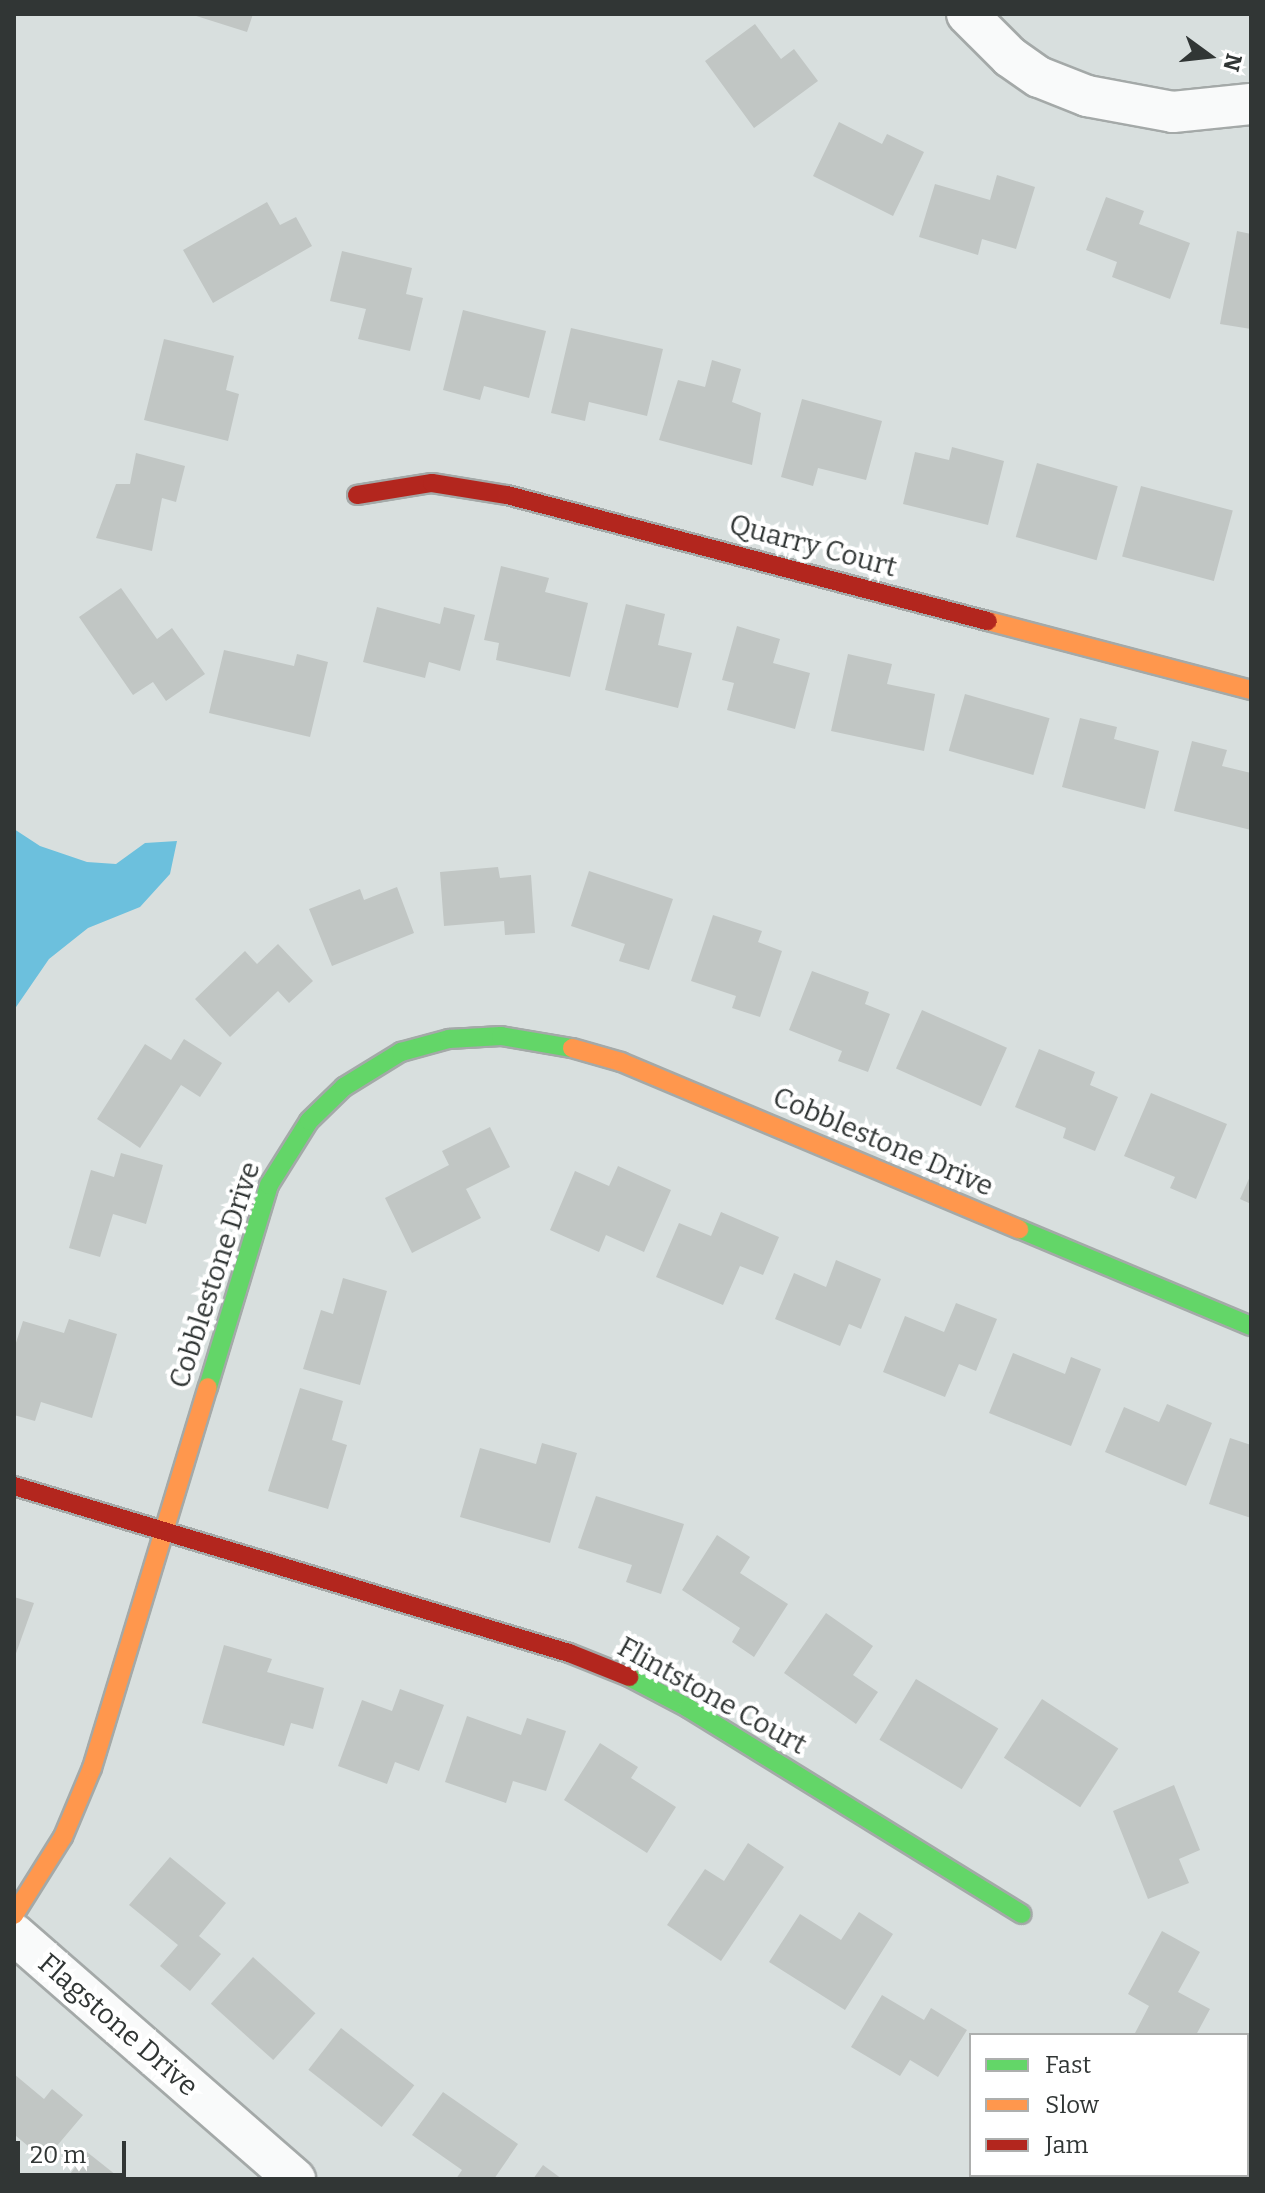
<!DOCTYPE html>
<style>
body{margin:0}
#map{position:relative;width:1265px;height:2193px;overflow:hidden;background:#d8dfde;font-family:Bitter,serif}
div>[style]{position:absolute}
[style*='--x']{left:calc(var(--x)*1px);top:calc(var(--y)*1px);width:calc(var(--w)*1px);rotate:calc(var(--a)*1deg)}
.water>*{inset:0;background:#6cc0dd}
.building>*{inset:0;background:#c1c6c4;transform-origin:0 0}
.roads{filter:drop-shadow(2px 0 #a4a9a8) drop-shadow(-2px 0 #a4a9a8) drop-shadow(0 2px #a4a9a8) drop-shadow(0 -2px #a4a9a8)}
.street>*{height:40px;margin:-20px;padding:0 20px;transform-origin:20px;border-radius:20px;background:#f9fafa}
.fast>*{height:18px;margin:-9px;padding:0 9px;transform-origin:9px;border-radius:9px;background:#63d668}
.slow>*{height:18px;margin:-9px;padding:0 9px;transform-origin:9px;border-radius:9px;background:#ff974d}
.jam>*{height:18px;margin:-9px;padding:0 9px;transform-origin:9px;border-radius:9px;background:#b3261e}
span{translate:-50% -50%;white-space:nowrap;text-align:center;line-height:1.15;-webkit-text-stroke:8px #fff;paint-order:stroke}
.street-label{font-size:28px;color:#313635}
.frame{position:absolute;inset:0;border:16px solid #313635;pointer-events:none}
.legend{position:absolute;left:969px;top:2033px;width:280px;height:144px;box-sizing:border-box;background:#fff;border:2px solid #adafae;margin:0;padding:10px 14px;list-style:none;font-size:24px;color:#313635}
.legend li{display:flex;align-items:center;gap:16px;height:40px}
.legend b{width:40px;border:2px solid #adafae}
.north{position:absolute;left:1169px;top:16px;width:80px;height:80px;-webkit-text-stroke:6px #fff;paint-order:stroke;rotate:105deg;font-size:22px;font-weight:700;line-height:32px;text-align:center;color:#313635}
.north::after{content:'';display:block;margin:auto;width:28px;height:36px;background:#313635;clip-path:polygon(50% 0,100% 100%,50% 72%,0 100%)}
.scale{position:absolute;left:16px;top:2141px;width:110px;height:36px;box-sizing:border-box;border:4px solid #313635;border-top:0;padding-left:10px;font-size:24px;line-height:28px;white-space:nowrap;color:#313635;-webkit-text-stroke:6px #fff;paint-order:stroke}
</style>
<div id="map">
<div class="water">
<div style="clip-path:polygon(14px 829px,40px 846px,87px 862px,116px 864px,145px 843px,177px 841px,170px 874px,140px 907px,88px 928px,49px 959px,14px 1010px)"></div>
</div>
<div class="building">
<div style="clip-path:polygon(190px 14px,253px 14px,247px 32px)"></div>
<div style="clip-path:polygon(755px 24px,781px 59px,794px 49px,818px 81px,754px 128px,705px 61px)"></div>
<div style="clip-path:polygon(839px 122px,882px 144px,887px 134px,924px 152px,893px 216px,813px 176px)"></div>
<div style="clip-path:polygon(997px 175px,1035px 187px,1016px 249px,982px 239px,978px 255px,919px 237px,935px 184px,990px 200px)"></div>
<div style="clip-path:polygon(1106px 197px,1144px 211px,1139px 224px,1190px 243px,1170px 299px,1112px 277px,1117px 262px,1086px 250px)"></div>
<div style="clip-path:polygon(267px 202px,280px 225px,296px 217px,312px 246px,213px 303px,183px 250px)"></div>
<div style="clip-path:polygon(1237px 231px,1251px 234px,1251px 329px,1220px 324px)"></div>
<div style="clip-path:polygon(342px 251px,412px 268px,406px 294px,423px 298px,410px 351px,358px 339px,366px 309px,330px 301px)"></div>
<div style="clip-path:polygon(463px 310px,546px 331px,529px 398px,484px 386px,480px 400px,443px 390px)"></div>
<div style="clip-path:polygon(571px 328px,663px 349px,647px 416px,589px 402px,585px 421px,551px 413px)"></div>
<div style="clip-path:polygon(164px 339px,234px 356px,226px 390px,239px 394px,228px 441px,144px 420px)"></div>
<div style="clip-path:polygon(712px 360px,741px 369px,732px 402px,761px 413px,752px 465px,659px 440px,678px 380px,705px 387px)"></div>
<div style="clip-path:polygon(802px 399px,882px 421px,866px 480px,818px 468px,813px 486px,781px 477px)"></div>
<div style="clip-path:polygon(952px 447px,1004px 461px,988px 525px,903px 504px,915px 452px,949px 460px)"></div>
<div style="clip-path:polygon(136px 453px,185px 466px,176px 502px,162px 498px,152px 551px,96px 538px,116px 484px,130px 484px)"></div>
<div style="left:1037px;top:463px;width:84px;height:77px;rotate:16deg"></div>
<div style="left:1141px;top:486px;width:95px;height:73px;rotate:15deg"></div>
<div style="clip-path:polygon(501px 566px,549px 578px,545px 592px,588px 603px,570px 677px,496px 660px,499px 643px,484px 640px)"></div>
<div style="clip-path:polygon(121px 588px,157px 639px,172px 628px,205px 674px,166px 701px,153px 682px,133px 695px,79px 617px)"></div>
<div style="clip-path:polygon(626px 604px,665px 614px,658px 645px,692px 653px,678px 708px,605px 690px)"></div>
<div style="clip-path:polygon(377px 607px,440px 624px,444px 607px,475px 615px,460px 671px,429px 662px,425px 678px,363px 662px)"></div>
<div style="clip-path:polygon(737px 626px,780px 639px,773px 663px,810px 673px,795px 729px,727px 710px,734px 683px,722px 680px)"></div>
<div style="clip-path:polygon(224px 650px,294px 666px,297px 654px,328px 662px,310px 737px,209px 713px)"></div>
<div style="clip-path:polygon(848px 654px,892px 664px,887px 684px,935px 694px,924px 751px,831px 731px)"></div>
<div style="left:965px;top:694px;width:88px;height:59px;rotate:16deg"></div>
<div style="clip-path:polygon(1080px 718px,1117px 727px,1114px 739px,1159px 751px,1145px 809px,1062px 787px)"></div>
<div style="clip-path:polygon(1192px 741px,1227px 750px,1222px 766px,1251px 773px,1251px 830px,1174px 811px)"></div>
<div style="clip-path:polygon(498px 867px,500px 878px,531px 875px,535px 933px,505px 935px,504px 921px,444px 926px,440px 872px)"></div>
<div style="clip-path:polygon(589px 871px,673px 899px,649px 970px,619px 961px,625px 944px,571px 926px)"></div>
<div style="clip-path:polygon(397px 887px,414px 933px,332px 966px,309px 909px,360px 889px,364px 900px)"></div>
<div style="clip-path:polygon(713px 915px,762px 931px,758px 942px,782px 951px,760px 1017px,732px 1008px,736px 996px,691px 981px)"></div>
<div style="clip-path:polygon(278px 944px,313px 981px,289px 1003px,278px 991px,230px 1037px,195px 999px,245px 951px,257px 964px)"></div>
<div style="clip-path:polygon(812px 971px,869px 992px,865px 1004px,890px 1014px,868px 1072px,838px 1061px,842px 1051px,789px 1030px)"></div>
<div style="left:922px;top:1010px;width:93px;height:64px;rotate:24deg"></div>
<div style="clip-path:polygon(184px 1039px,222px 1063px,200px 1097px,181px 1085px,140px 1148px,97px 1119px,145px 1044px,171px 1060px)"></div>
<div style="clip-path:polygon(1039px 1049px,1095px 1072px,1090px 1085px,1118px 1097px,1095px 1151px,1063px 1138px,1066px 1128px,1015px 1107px)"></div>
<div style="clip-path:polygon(1151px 1093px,1227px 1124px,1196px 1199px,1170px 1188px,1175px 1177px,1124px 1156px)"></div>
<div style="clip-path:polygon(490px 1127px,510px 1167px,466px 1189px,481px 1218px,412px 1253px,385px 1198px,449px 1165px,442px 1151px)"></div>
<div style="clip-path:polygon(121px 1153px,163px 1165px,146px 1224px,113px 1214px,100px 1257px,69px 1248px,91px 1170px,114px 1177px)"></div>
<div style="clip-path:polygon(618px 1166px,671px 1190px,644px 1252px,606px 1235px,599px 1252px,550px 1230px,575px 1171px,609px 1186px)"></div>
<div style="clip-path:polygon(1251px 1174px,1251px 1204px,1240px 1199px)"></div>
<div style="clip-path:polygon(721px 1212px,779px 1237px,763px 1275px,740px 1266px,723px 1305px,656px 1277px,679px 1223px,711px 1236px)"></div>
<div style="clip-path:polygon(836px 1260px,881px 1279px,861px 1329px,849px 1324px,840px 1346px,775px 1319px,794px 1273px,826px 1287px)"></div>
<div style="clip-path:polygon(343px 1278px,387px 1291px,360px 1385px,303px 1369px,321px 1310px,333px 1314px)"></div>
<div style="clip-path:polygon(956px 1303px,997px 1319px,976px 1371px,959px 1364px,945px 1397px,883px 1372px,905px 1316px,944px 1332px)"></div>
<div style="clip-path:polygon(69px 1319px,117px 1334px,92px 1418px,41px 1402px,35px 1421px,14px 1415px,14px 1349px,23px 1321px,64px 1333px)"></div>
<div style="clip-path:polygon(1013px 1353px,1065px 1374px,1071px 1357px,1101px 1369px,1071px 1446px,989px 1413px)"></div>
<div style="clip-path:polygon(300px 1388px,343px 1401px,332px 1440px,347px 1445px,328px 1509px,268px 1491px)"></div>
<div style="clip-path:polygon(1167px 1404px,1212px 1423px,1186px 1486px,1105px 1452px,1124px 1407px,1159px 1422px)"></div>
<div style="clip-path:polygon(1230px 1438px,1251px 1445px,1251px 1518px,1209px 1504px)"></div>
<div style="clip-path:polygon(542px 1443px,577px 1453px,550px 1543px,460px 1517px,480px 1448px,536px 1464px)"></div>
<div style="clip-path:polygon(596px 1496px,684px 1524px,661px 1594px,626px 1582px,632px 1565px,578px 1548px)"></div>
<div style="clip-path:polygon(717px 1535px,750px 1557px,740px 1573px,788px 1604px,754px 1657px,732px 1642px,740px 1628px,682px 1590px)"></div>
<div style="clip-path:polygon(14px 1597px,34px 1603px,14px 1659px)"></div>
<div style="clip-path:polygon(826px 1613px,873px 1646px,853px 1675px,878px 1692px,856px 1724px,784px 1673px)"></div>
<div style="clip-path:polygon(224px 1645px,272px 1659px,267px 1672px,324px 1688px,313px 1729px,291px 1723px,284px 1746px,202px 1723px)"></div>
<div style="left:916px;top:1679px;width:96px;height:71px;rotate:31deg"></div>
<div style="clip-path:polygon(400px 1689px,444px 1705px,419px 1771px,395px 1762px,387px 1784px,338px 1766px,362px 1700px,392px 1711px)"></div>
<div style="left:1042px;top:1699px;width:91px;height:70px;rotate:33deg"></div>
<div style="clip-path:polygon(467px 1716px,521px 1735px,527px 1718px,566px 1731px,546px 1791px,513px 1781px,506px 1803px,445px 1782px)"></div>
<div style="clip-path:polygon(600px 1743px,638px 1767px,631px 1778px,676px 1807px,647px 1853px,564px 1800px)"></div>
<div style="clip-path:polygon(1174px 1785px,1200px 1850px,1179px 1859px,1189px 1883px,1148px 1899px,1113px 1811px)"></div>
<div style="clip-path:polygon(748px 1843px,784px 1867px,721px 1961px,667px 1925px,705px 1869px,724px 1881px)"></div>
<div style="clip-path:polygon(170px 1857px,226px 1903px,199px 1936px,221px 1954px,190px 1991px,160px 1966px,178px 1945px,129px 1905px)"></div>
<div style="clip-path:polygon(859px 1912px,893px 1934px,845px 2010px,769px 1962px,800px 1914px,841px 1940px)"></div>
<div style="clip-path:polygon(1162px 1931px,1200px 1952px,1178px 1992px,1210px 2009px,1196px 2035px,1134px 2035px,1149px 2006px,1128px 1994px)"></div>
<div style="left:253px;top:1957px;width:84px;height:63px;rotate:42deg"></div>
<div style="clip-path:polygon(882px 1995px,924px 2020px,931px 2008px,967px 2030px,938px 2077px,910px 2060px,900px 2076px,851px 2047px)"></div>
<div style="left:341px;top:2028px;width:93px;height:53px;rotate:38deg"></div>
<div style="clip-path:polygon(14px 2074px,44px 2099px,52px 2089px,83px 2115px,45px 2160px,16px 2136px,14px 2138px)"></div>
<div style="clip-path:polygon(443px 2092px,518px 2144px,494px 2179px,456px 2179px,462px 2170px,412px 2135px)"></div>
<div style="clip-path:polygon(87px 2152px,121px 2179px,66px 2179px)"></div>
<div style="clip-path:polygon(543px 2165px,562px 2179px,533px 2179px)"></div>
</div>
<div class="roads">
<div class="street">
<div style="--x:967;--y:14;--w:61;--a:45"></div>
<div style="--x:1010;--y:57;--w:35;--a:35"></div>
<div style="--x:1039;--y:77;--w:52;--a:21.6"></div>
<div style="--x:1087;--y:96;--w:87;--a:10.5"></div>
<div style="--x:1173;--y:112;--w:78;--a:-5.9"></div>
<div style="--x:14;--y:1934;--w:373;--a:41.1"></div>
</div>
<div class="fast">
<div style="--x:1019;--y:1229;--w:251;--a:22.7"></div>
<div style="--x:208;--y:1387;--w:211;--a:-73.2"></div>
<div style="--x:269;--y:1185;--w:75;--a:-58"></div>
<div style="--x:309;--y:1121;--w:49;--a:-44.2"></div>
<div style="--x:344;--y:1087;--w:67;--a:-31.6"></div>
<div style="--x:401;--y:1052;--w:50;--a:-15.2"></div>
<div style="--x:449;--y:1039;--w:52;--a:-3.3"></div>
<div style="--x:501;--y:1036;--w:72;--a:9.6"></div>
<div style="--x:629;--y:1677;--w:67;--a:27.7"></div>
<div style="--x:688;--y:1708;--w:392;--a:31.7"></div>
</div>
<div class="slow">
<div style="--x:988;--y:621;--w:272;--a:14.7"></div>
<div style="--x:572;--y:1048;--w:51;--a:15.9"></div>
<div style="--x:621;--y:1062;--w:432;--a:22.8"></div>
<div style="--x:14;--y:1915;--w:92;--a:-57.9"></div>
<div style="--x:63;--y:1837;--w:75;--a:-67.2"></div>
<div style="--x:92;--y:1768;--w:398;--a:-73.1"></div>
</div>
<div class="jam">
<div style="--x:357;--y:495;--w:76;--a:-9.1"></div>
<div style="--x:432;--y:483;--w:76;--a:9.1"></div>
<div style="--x:507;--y:495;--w:497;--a:14.7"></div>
<div style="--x:14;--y:1486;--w:580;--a:16.75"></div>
<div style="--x:569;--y:1653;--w:65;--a:21.8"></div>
</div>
</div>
<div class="street-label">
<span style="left:813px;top:546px;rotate:15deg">Quarry Court</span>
<span style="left:883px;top:1142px;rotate:23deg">Cobblestone Drive</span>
<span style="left:215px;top:1275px;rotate:-72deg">Cobblestone Drive</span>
<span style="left:712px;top:1696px;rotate:29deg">Flintstone Court</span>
<span style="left:118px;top:2025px;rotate:41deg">Flagstone Drive</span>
</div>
<div class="frame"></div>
<ul class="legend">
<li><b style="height:10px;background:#63d668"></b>Fast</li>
<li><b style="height:10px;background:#ff974d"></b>Slow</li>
<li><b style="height:10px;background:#b3261e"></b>Jam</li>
</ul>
<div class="north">N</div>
<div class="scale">20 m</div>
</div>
